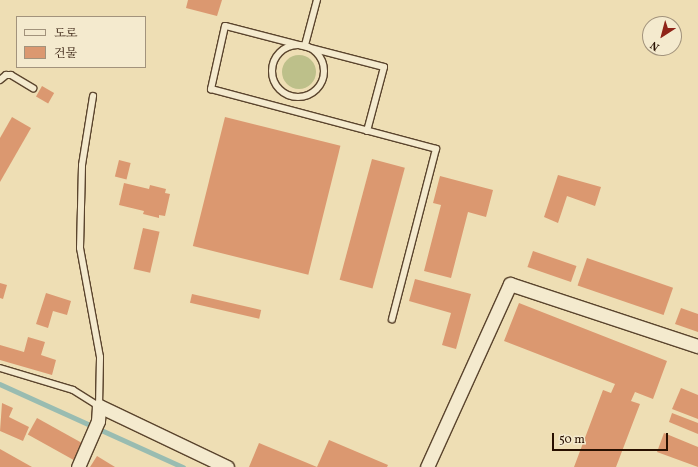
<!DOCTYPE html>
<meta charset="utf-8">
<style>
body{margin:0}
#map{position:relative;width:698px;height:467px;overflow:hidden;background:#eedeb4;font-family:Vollkorn,"Noto Serif KR",serif}
div>[style]{position:absolute}
[style*='--x']{left:calc(var(--x)*1px);top:calc(var(--y)*1px);width:calc(var(--w)*1px);rotate:calc(var(--a)*1deg)}
.green>*{inset:0;background:#bdc08a}
.round{border-radius:50%}
.stream>*{height:4.5px;margin:-2.25px;padding:0 2.25px;transform-origin:2.25px;border-radius:2.25px;background:#99bcb1}
.building>*{inset:0;background:#db9870;transform-origin:0 0}
.roads{filter:drop-shadow(1px 0 #5a442d) drop-shadow(-1px 0 #5a442d) drop-shadow(0 1px #5a442d) drop-shadow(0 -1px #5a442d)}
.lane>*{height:6px;margin:-3px;padding:0 3px;transform-origin:3px;border-radius:3px;background:#f4eace}
.lane>.ring{margin:-3px;padding:0;box-sizing:content-box;background:none;border:6px solid #f4eace;border-radius:50%}
.street>*{height:13px;margin:-6.5px;padding:0 6.5px;transform-origin:6.5px;border-radius:6.5px;background:#f4eace}
span{translate:-50% -50%;white-space:nowrap;text-align:center;line-height:1.15;-webkit-text-stroke:4px #f4eace;paint-order:stroke}
.legend{position:absolute;left:16px;top:16px;width:130px;height:52px;box-sizing:border-box;background:#f4eace;border:1px solid #a2937c;margin:0;padding:5px 7px;list-style:none;font-size:12px;color:#281000}
.legend li{display:flex;align-items:center;gap:8px;height:20px}
.legend b{width:20px;border:1px solid #a2937c}
.north{position:absolute;left:642px;top:16px;width:40px;height:40px;box-sizing:border-box;background:#f4eace;border:1px solid #a2937c;border-radius:50%;rotate:216deg;font-size:11px;font-weight:700;line-height:16px;text-align:center;color:#281000}
.north::after{content:'';display:block;margin:auto;width:14px;height:18px;background:#8f2418;clip-path:polygon(50% 0,100% 100%,50% 72%,0 100%)}
.scale{position:absolute;left:552px;top:433px;width:116px;height:18px;box-sizing:border-box;border:2px solid #281000;border-top:0;padding-left:5px;font-size:12px;line-height:14px;white-space:nowrap;color:#281000;-webkit-text-stroke:3px #f4eace;paint-order:stroke}
</style>
<div id="map">
<div class="green">
<div class="round" style="left:282px;top:55px;width:34px;height:34px"></div>
</div>
<div class="stream">
<div style="--x:0;--y:384;--w:201;--a:24.4"></div>
</div>
<div class="building">
<div style="clip-path:polygon(188px 0,222px 0,217px 16px,186px 8px)"></div>
<div style="left:42px;top:86px;width:14px;height:12px;rotate:30deg"></div>
<div style="clip-path:polygon(12px 117px,31px 128px,0 182px,0 138px)"></div>
<div style="left:225px;top:117px;width:119px;height:133px;rotate:14deg"></div>
<div style="left:372px;top:159px;width:34px;height:125px;rotate:15deg"></div>
<div style="left:119px;top:160px;width:12px;height:17px;rotate:14deg"></div>
<div style="clip-path:polygon(558px 175px,601px 187px,595px 206px,567px 196px,558px 223px,544px 217px)"></div>
<div style="clip-path:polygon(440px 176px,493px 190px,486px 217px,468px 212px,451px 278px,424px 271px,441px 205px,433px 203px)"></div>
<div style="clip-path:polygon(124px 183px,149px 189px,150px 185px,166px 189px,165px 193px,170px 194px,165px 216px,159px 215px,159px 218px,143px 214px,144px 211px,119px 205px)"></div>
<div style="left:143px;top:228px;width:17px;height:42px;rotate:13deg"></div>
<div style="left:533px;top:251px;width:46px;height:17px;rotate:19deg"></div>
<div style="left:587px;top:258px;width:91px;height:29px;rotate:19deg"></div>
<div style="clip-path:polygon(415px 279px,471px 294px,456px 349px,442px 345px,451px 313px,409px 301px)"></div>
<div style="clip-path:polygon(0 283px,7px 285px,3px 299px,0 298px)"></div>
<div style="clip-path:polygon(46px 293px,71px 301px,67px 315px,53px 311px,48px 328px,36px 324px)"></div>
<div style="left:192px;top:294px;width:71px;height:9px;rotate:13deg"></div>
<div style="clip-path:polygon(519px 303px,667px 361px,653px 399px,635px 392px,631px 401px,640px 404px,616px 467px,574px 467px,603px 390px,611px 393px,615px 384px,504px 341px)"></div>
<div style="clip-path:polygon(681px 308px,698px 314px,698px 332px,675px 324px)"></div>
<div style="clip-path:polygon(28px 337px,45px 342px,41px 355px,56px 360px,52px 375px,0 360px,0 345px,24px 352px)"></div>
<div style="clip-path:polygon(681px 388px,698px 395px,698px 419px,672px 409px)"></div>
<div style="clip-path:polygon(2px 403px,13px 408px,9px 417px,29px 427px,23px 441px,0 431px)"></div>
<div style="clip-path:polygon(672px 413px,698px 423px,698px 434px,669px 422px)"></div>
<div style="left:37px;top:418px;width:53px;height:19px;rotate:29deg"></div>
<div style="clip-path:polygon(664px 433px,698px 447px,698px 467px,657px 452px)"></div>
<div style="clip-path:polygon(329px 440px,388px 465px,387px 467px,317px 467px)"></div>
<div style="clip-path:polygon(259px 443px,317px 467px,249px 467px)"></div>
<div style="clip-path:polygon(0 449px,32px 467px,0 467px)"></div>
<div style="clip-path:polygon(97px 456px,115px 467px,90px 467px)"></div>
</div>
<div class="roads">
<div class="lane">
<div style="--x:305;--y:45;--w:47;--a:-75.1"></div>
<div class="ring" style="left:272px;top:45px;width:46px;height:46px"></div>
<div style="--x:0;--y:80;--w:8;--a:-40"></div>
<div style="--x:6;--y:75;--w:5;--a:0"></div>
<div style="--x:11;--y:75;--w:26;--a:31"></div>
<div style="--x:367;--y:131;--w:66;--a:-75.1"></div>
<div style="--x:384;--y:67;--w:164;--a:-165.5"></div>
<div style="--x:225;--y:26;--w:65;--a:102.5"></div>
<div style="--x:211;--y:89;--w:233;--a:14.9"></div>
<div style="--x:436;--y:149;--w:176;--a:104.5"></div>
<div style="--x:0;--y:368;--w:76;--a:16.8"></div>
<div style="--x:73;--y:390;--w:31;--a:32"></div>
<div style="--x:99;--y:406;--w:49;--a:-88.8"></div>
<div style="--x:100;--y:357;--w:111;--a:-100.4"></div>
<div style="--x:80;--y:248;--w:83;--a:-88.6"></div>
<div style="--x:82;--y:165;--w:70;--a:-80.9"></div>
</div>
<div class="street">
<div style="--x:78;--y:467;--w:50;--a:-66.5"></div>
<div style="--x:98;--y:421;--w:15;--a:-86"></div>
<div style="--x:99;--y:406;--w:142;--a:25.5"></div>
<div style="--x:427;--y:467;--w:201;--a:-65.6"></div>
<div style="--x:510;--y:284;--w:198;--a:18.3"></div>
</div>
</div>
<ul class="legend">
<li><b style="height:5px;background:#f4eace"></b>도로</li>
<li><b style="height:11px;background:#db9870"></b>건물</li>
</ul>
<div class="north">N</div>
<div class="scale">50 m</div>
</div>
